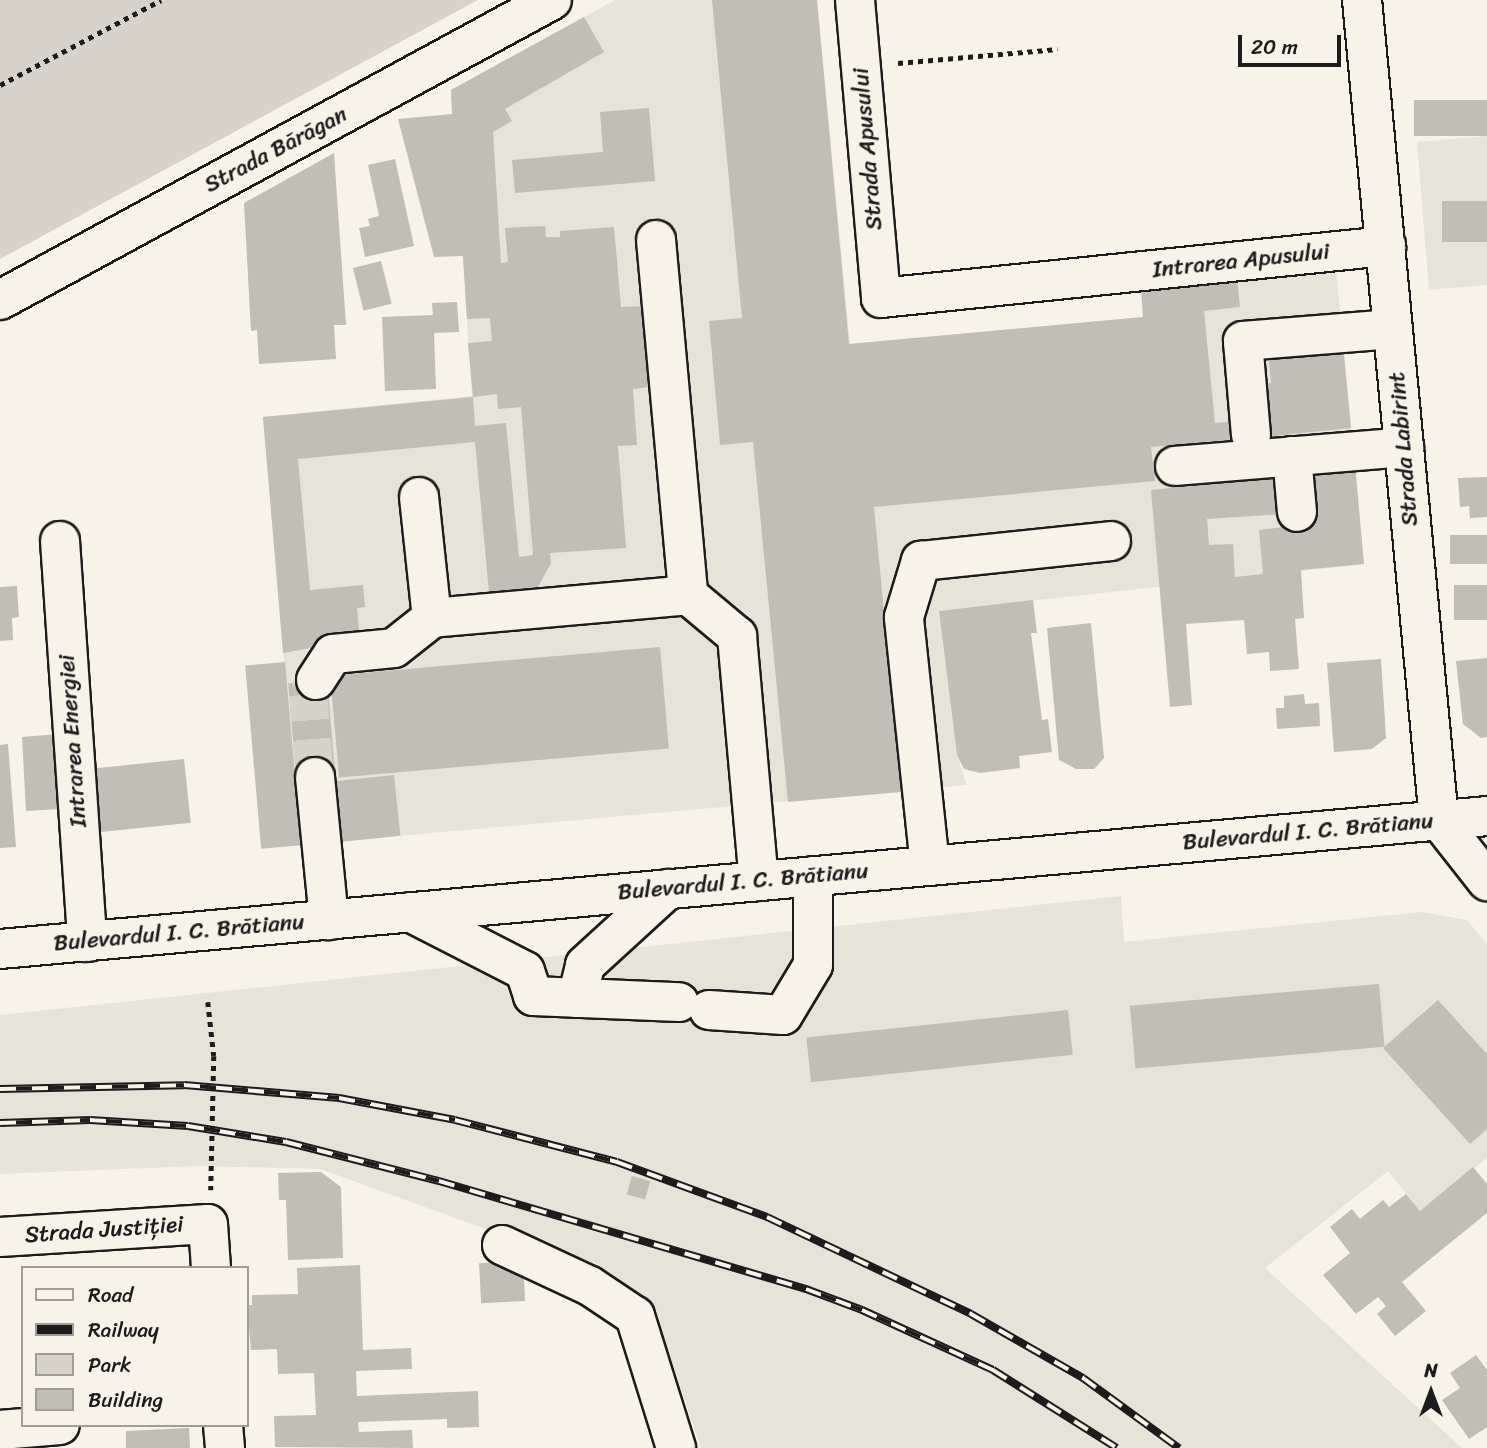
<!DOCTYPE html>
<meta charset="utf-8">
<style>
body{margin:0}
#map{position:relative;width:1487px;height:1448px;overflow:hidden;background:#f7f3e8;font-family:Sriracha,sans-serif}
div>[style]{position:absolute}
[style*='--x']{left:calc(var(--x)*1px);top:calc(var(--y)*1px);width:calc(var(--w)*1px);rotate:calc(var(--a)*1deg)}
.built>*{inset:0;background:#e6e3d9}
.green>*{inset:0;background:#d7d3cb}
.building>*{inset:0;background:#c0beb5;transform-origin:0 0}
.minor-tunnel>*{height:38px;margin-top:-19px;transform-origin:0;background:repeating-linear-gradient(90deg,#d6d3c9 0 38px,transparent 0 57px)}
.path>*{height:4.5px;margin-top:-2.25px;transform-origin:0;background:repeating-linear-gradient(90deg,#1c1c1c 0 5px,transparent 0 10px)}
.roads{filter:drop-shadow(2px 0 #1c1c1c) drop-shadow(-2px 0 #1c1c1c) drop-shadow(0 2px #1c1c1c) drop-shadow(0 -2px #1c1c1c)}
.minor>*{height:38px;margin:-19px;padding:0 19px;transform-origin:19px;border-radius:19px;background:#f7f3e8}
.major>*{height:38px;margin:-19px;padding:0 19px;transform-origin:19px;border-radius:19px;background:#f7f3e8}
.rail>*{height:8px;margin-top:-4px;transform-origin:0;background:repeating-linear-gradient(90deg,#f7f3e8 0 16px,#1c1c1c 0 32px);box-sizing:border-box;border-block:2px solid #1c1c1c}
span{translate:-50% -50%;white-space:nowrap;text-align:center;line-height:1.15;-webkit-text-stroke:7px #f7f3e8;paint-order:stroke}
.street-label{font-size:23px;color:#1c1c1c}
.legend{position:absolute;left:21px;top:1266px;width:228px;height:161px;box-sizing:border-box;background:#f7f3e8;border:2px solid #9f9d96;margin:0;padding:9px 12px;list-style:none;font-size:21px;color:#1c1c1c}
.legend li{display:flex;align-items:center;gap:14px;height:35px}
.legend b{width:35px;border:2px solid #9f9d96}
.north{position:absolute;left:1396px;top:1357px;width:70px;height:70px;-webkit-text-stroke:5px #f7f3e8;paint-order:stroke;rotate:0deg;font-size:19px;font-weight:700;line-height:28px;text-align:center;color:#1c1c1c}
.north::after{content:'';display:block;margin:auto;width:24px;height:32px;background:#1c1c1c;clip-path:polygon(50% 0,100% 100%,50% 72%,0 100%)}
.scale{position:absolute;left:1238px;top:35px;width:103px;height:32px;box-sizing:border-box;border:4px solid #1c1c1c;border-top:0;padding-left:9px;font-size:21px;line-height:24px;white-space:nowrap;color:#1c1c1c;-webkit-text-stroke:5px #f7f3e8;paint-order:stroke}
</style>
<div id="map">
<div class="built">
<div style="clip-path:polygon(615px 0,817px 0,850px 344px,1143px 317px,1141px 288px,1336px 269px,1364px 564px,939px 611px,957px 755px,967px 785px,300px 845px,263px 417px,472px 396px,451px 90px)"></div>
<div style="clip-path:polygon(1487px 136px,1487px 285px,1429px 290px,1417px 142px)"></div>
<div style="clip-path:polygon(1121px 896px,1124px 942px,1422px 912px,1467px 920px,1487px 944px,1487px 1158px,1420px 1211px,1388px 1171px,1265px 1268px,1462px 1448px,701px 1448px,652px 1302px,497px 1233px,320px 1169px,200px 1166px,0 1174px,0 1015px)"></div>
</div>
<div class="green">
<div style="clip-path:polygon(0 0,478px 0,0 259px)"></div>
</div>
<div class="building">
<div style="clip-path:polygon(712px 0,817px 0,849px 344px,1143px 317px,1141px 288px,1237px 279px,1240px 307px,1204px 311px,1215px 423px,1236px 421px,1238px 439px,1151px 447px,1155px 481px,874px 507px,901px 792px,788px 802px,753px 442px,720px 445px,709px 321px,742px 318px)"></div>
<div style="clip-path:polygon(584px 17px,604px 52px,505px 109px,512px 121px,493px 132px,501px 263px,508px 262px,505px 228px,545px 226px,546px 237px,560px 237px,560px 231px,614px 227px,621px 307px,643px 306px,649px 387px,633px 389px,637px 445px,618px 446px,626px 548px,550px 553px,551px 563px,538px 587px,489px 592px,475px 442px,298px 459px,310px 590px,363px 585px,365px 607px,357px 608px,360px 639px,283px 653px,263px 417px,473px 397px,475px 426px,506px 423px,519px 557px,533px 555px,521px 407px,498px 409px,497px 394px,473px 397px,468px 343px,492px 341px,490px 318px,467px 319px,463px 256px,434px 257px,398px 119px,452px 114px,451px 90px)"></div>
<div style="left:1487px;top:100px;width:36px;height:73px;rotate:90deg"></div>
<div style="clip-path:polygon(649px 108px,655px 181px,515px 193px,512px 160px,603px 152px,600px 112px)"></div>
<div style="clip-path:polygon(334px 153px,346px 325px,334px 325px,336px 359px,259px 364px,257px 330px,251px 331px,244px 203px)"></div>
<div style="clip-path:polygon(395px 159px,414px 246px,365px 257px,359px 228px,370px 226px,368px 219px,379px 216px,368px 165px)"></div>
<div style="left:1487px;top:201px;width:41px;height:45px;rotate:90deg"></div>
<div style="left:381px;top:261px;width:44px;height:29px;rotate:76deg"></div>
<div style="clip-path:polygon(457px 302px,459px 332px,434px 333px,436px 389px,385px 391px,382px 317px,433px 315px,432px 303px)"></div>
<div style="clip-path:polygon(1343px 344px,1351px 428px,1263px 437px,1258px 385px,1271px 383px,1268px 352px)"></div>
<div style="clip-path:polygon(1355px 464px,1364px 564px,1301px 570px,1304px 618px,1295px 619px,1299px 669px,1270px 671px,1269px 652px,1247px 654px,1244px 620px,1186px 624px,1192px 705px,1170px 707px,1151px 490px,1283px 477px,1285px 514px,1207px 519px,1209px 545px,1233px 544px,1235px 577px,1263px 574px,1259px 530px,1283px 527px,1306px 468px)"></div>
<div style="clip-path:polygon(1487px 477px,1487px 517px,1470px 518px,1469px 506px,1460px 507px,1458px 478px)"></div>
<div style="left:1487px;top:535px;width:29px;height:37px;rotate:90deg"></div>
<div style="left:1487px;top:585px;width:35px;height:33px;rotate:90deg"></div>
<div style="clip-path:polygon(17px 586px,19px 617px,12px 618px,13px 640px,0 641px,0 587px)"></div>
<div style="clip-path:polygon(1033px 600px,1037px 633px,1031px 633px,1042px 720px,1048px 719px,1052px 752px,1019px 756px,1020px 768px,980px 773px,964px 769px,957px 755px,939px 611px)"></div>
<div style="clip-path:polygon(1091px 623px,1104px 758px,1094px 769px,1076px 769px,1059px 760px,1047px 628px)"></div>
<div style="left:660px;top:647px;width:102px;height:331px;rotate:85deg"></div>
<div style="clip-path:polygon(1487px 658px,1487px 737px,1481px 738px,1463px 724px,1456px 661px)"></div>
<div style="clip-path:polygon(1381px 659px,1386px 738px,1372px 749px,1334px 752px,1327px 663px)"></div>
<div style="left:285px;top:662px;width:184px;height:40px;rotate:85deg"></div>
<div style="left:327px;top:680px;width:96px;height:39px;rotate:85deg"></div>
<div style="clip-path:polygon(1304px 694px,1305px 704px,1319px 703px,1320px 726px,1277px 729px,1276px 708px,1284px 708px,1284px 696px)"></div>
<div style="clip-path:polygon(70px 733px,60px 809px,26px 811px,22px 737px)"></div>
<div style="clip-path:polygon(8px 744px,16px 847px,0 848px,0 745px)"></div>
<div style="left:184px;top:759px;width:64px;height:100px;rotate:84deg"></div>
<div style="left:394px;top:775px;width:61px;height:66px;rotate:84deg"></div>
<div style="left:1379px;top:984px;width:63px;height:250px;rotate:85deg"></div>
<div style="clip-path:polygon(1438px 1000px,1487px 1054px,1487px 1129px,1470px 1144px,1383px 1048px)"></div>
<div style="left:1068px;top:1010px;width:45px;height:263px;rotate:84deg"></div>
<div style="clip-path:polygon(1473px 1167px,1487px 1184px,1487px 1213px,1402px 1282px,1426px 1311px,1395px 1336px,1377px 1314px,1386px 1306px,1378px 1297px,1356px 1314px,1323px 1275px,1350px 1253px,1330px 1227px,1352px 1209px,1360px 1219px,1383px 1200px,1389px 1207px,1406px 1194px,1420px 1211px)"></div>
<div style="clip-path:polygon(321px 1172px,341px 1187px,343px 1258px,288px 1260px,286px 1200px,279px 1200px,278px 1173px)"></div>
<div style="left:632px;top:1176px;width:19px;height:19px;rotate:16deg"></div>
<div style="left:523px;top:1261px;width:40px;height:44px;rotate:87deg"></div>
<div style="clip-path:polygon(360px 1265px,363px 1350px,411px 1348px,412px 1369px,356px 1371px,357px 1396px,478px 1391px,479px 1427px,447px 1428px,447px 1419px,358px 1422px,359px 1432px,412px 1430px,413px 1448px,275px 1447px,274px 1416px,316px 1415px,314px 1373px,278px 1374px,277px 1349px,251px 1350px,247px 1305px,252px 1305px,252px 1295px,298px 1294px,297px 1268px)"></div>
<div style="clip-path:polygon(1476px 1355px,1487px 1370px,1487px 1427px,1469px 1439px,1442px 1400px,1460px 1388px,1450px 1373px)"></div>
<div style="clip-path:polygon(189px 1428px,190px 1448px,126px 1448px,126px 1431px)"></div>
</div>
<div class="minor-tunnel">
<div style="--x:315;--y:777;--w:83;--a:-94.8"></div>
<div style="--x:308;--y:694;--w:16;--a:-60"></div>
</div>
<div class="path">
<div style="--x:898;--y:63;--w:160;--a:-5"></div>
<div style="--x:0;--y:85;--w:182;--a:-27.8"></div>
<div style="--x:208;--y:1002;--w:54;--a:83.7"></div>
<div style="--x:214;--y:1056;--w:134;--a:91.3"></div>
</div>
<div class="roads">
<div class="minor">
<div style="--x:855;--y:0;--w:299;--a:85"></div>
<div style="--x:881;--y:298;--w:508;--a:-5.88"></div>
<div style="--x:1362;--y:0;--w:824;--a:84.64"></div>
<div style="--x:1439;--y:820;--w:78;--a:51.8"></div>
<div style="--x:656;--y:240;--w:356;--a:84.8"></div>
<div style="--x:688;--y:595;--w:64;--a:39.9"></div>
<div style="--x:737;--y:636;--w:246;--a:84.9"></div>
<div style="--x:0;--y:300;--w:628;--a:-28.52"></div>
<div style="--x:1251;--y:435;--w:94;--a:-94.9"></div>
<div style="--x:1243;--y:341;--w:150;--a:-4.6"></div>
<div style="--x:1292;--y:456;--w:56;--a:84.9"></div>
<div style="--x:1175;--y:466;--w:230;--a:-4.7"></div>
<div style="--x:419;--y:497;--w:122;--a:83.9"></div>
<div style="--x:432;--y:618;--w:257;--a:-5.1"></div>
<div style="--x:60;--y:541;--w:402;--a:86.1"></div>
<div style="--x:316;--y:680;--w:31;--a:-57"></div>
<div style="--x:333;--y:654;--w:61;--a:-5.6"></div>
<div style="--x:394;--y:648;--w:48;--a:-38.3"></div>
<div style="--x:315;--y:777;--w:144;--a:84.4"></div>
<div style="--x:930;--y:866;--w:250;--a:-96"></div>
<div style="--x:904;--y:617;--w:59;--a:-73.1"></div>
<div style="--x:921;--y:561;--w:191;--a:-6"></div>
<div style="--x:410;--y:912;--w:129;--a:27.2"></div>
<div style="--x:525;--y:971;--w:26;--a:72"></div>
<div style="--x:533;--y:996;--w:146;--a:2.4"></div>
<div style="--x:577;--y:998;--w:34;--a:-76"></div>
<div style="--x:585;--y:965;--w:113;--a:-42.5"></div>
<div style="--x:709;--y:1010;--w:74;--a:3.9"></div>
<div style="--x:783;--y:1015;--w:58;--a:-59"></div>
<div style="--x:813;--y:965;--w:89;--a:-90"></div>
<div style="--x:0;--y:1237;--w:208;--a:-3.6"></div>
<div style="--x:208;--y:1224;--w:44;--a:86.1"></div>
<div style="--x:502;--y:1245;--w:97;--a:25"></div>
<div style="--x:590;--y:1286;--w:54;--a:33.7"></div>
<div style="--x:635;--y:1316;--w:138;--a:72.7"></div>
<div style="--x:223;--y:1425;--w:23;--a:85"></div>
<div style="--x:0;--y:1430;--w:60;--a:-4.8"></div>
</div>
<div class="major">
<div style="--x:0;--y:949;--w:1493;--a:-5.11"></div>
</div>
</div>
<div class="rail">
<div style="--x:0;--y:1089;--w:184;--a:-1.2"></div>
<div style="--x:184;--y:1085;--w:156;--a:4.8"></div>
<div style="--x:339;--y:1098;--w:118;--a:10.7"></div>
<div style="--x:455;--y:1120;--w:167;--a:14.5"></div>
<div style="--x:617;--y:1162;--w:160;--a:20.1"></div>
<div style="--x:767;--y:1217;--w:226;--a:25.4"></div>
<div style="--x:971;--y:1314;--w:129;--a:29.7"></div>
<div style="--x:1083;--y:1378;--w:119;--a:36.1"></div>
<div style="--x:0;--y:1123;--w:90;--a:-1.9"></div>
<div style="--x:90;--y:1120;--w:98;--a:3.5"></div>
<div style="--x:188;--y:1126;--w:99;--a:9.3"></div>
<div style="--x:286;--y:1142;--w:158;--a:14.3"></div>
<div style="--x:439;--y:1181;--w:383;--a:16.4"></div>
<div style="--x:806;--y:1289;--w:60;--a:20.6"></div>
<div style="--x:862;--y:1310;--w:144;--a:24.6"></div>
<div style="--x:993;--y:1370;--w:146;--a:32.2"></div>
</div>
<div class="street-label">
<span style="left:868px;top:149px;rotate:-95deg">Strada Apusului</span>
<span style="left:276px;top:150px;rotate:-28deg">Strada Bărăgan</span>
<span style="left:1241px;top:261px;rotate:-6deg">Intrarea Apusului</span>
<span style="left:1404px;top:449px;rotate:-95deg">Strada Labirint</span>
<span style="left:73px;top:741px;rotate:-94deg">Intrarea Energiei</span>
<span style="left:1308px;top:832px;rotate:-5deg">Bulevardul I. C. Brătianu</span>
<span style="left:743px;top:882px;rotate:-5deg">Bulevardul I. C. Brătianu</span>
<span style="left:179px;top:933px;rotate:-5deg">Bulevardul I. C. Brătianu</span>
<span style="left:104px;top:1230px;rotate:-4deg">Strada Justiției</span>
</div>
<ul class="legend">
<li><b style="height:9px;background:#f7f3e8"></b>Road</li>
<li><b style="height:9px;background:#1c1c1c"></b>Railway</li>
<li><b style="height:19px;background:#d7d3cb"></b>Park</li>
<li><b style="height:19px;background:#c0beb5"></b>Building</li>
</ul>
<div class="north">N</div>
<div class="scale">20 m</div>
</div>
